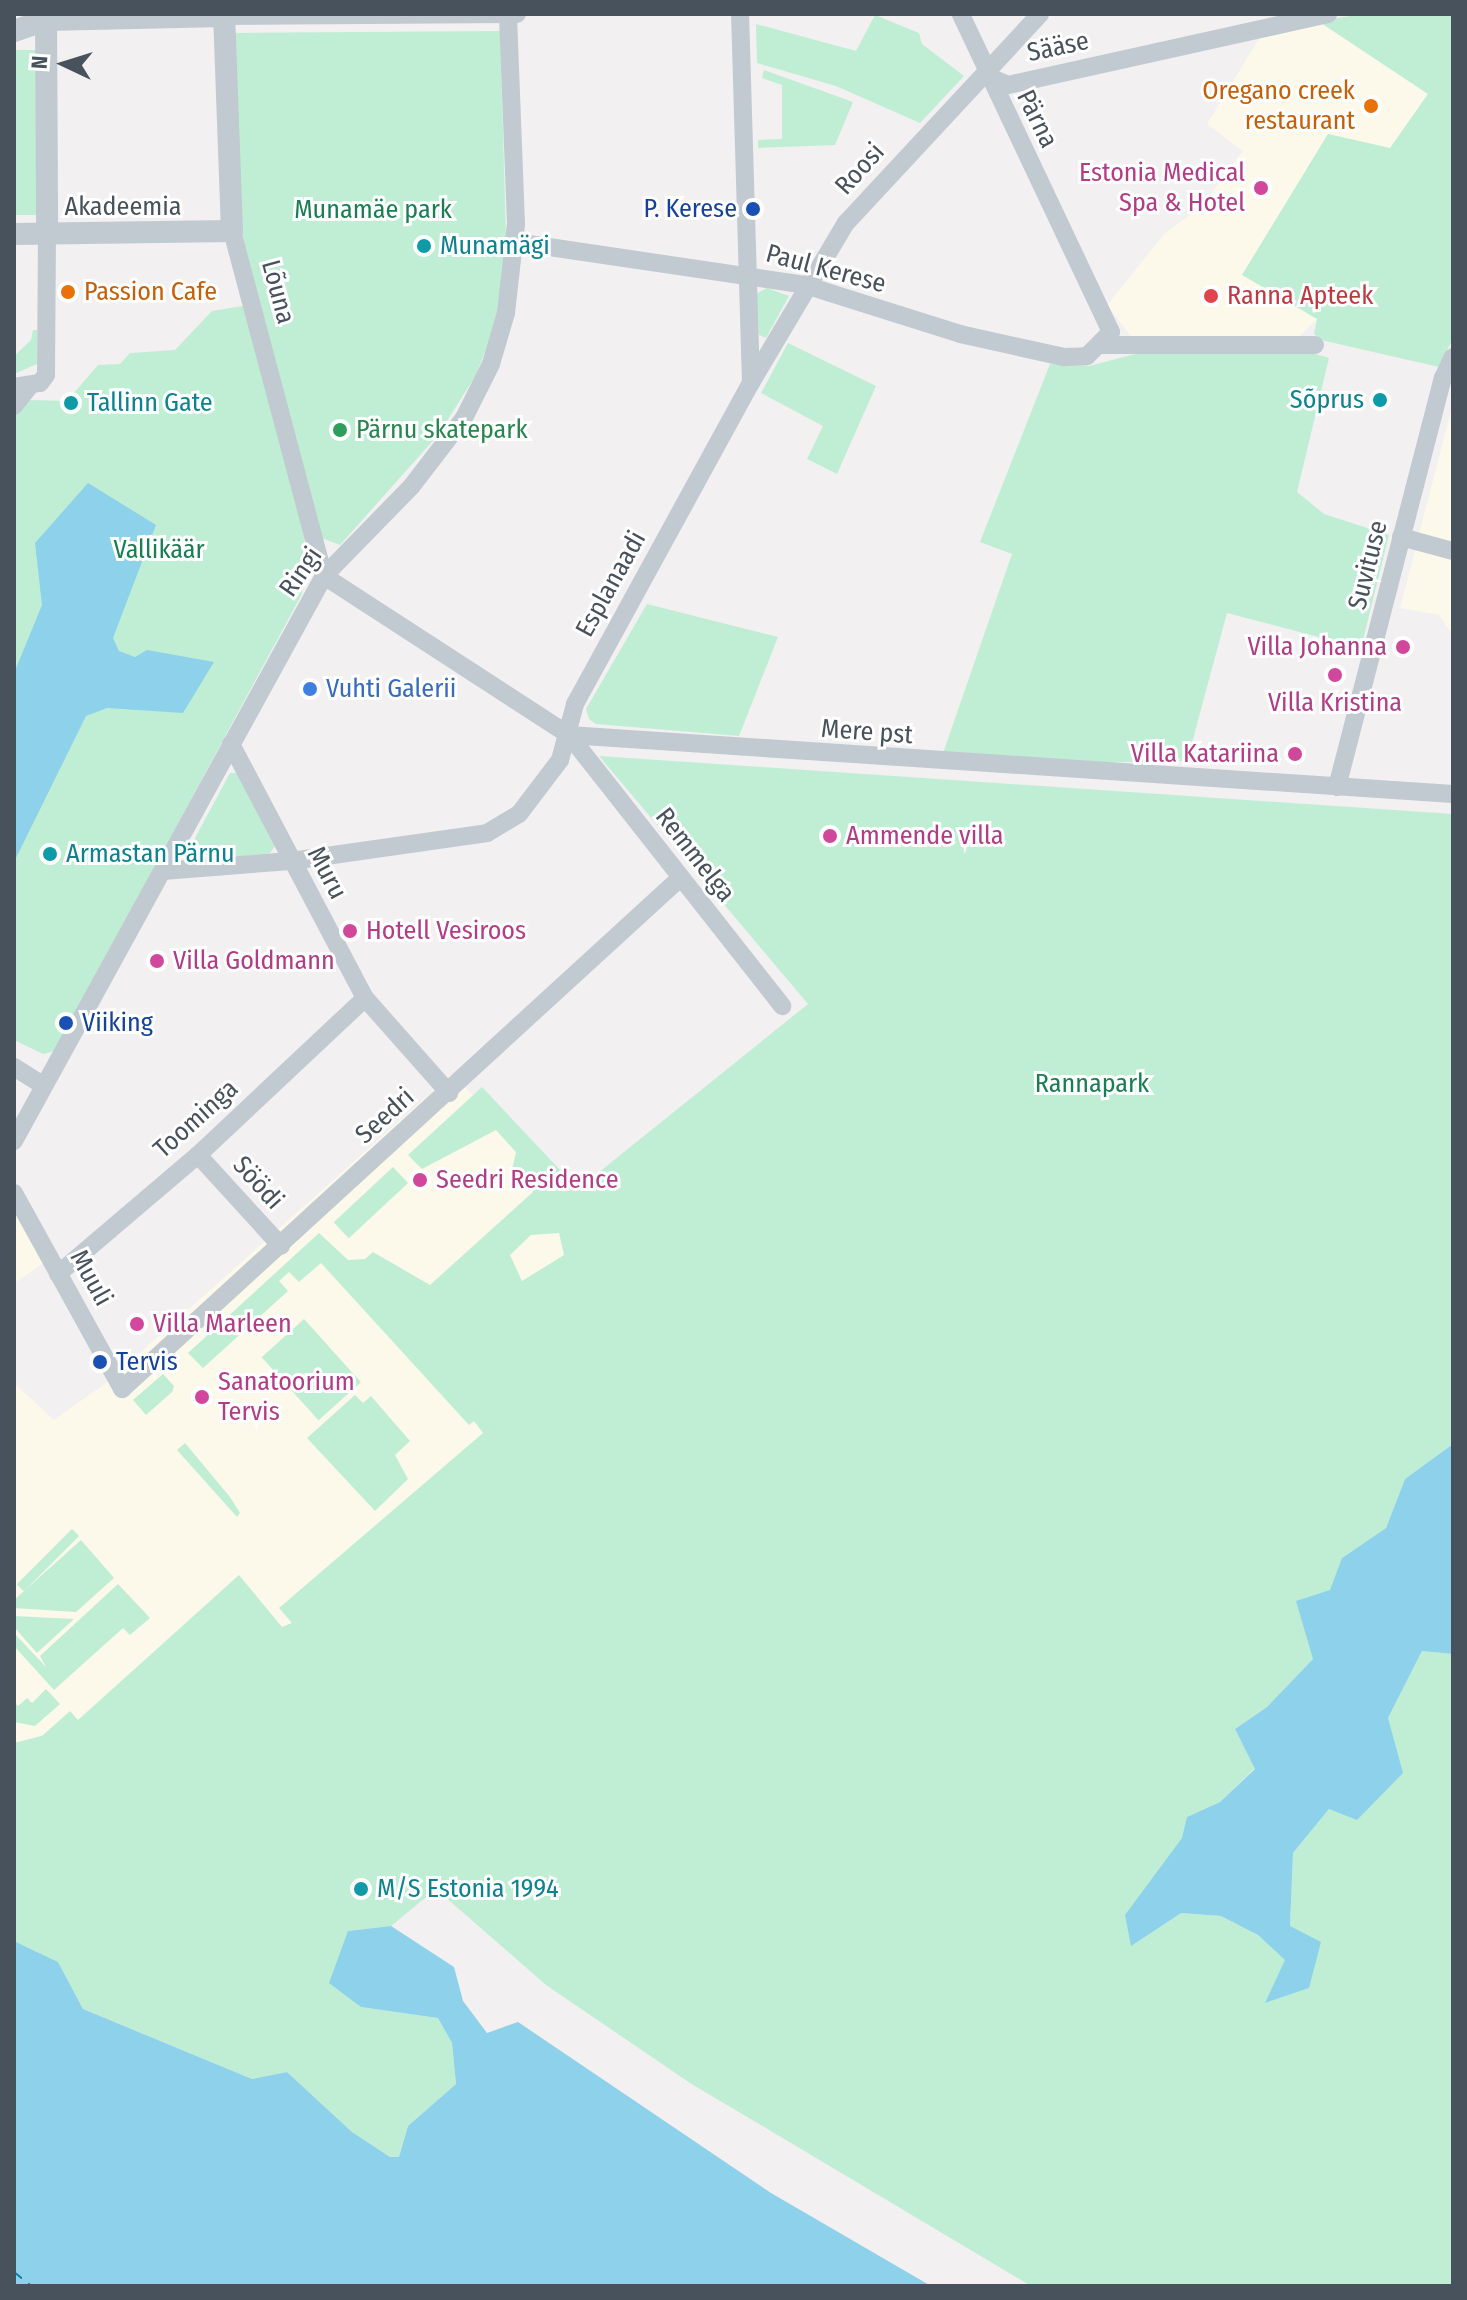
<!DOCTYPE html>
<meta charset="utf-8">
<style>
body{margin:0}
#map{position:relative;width:1467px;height:2300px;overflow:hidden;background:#f2f0f0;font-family:"Fira Sans Condensed",sans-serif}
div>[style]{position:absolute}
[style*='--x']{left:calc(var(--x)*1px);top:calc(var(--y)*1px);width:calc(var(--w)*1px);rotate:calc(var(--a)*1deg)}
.commercial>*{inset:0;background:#fcf8ea}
.green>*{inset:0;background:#bfeed4;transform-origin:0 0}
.water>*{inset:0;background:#8dd2ea}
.ferry>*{height:2px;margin-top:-1px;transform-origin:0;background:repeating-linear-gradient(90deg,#0f7fa9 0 10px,transparent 0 18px)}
.minor>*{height:18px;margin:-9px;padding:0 9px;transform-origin:9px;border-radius:9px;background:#c1c9d1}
.tertiary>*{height:22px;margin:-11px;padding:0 11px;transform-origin:11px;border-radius:11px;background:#c1c9d1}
.dots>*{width:22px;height:22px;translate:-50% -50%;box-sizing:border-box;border:4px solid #fff;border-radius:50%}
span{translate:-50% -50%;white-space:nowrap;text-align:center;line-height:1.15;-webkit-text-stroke:6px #fff;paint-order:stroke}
.street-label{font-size:26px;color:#48525d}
.food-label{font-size:26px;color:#c56008}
.right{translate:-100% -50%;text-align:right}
.left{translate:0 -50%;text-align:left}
.hotel-label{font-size:26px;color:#b23c85}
.transit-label{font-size:26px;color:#164399}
.park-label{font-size:26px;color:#197e51}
.culture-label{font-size:26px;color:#0d838f}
.health-label{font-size:26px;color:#be3a42}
.leisure-label{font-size:26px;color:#27864d}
.shop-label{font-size:26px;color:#366cbe}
.frame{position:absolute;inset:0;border:16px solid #48525d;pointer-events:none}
.north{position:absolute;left:24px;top:24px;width:80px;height:80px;-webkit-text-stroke:6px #fff;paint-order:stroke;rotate:274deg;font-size:22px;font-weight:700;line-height:32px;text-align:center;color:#48525d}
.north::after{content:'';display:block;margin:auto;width:28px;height:36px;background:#48525d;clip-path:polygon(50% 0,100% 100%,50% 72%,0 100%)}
</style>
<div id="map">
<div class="commercial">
<div style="clip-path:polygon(1318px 21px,1428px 94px,1390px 148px,1328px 134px,1243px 274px,1317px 319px,1285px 351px,1143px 352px,1107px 305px,1165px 233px,1201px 207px,1243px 151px,1207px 124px,1262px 34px)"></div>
<div style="clip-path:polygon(1453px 403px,1453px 636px,1439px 615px,1400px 608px)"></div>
<div style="clip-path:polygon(452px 1074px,547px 1170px,579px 1325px,337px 1601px,81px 1725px,14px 1743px,14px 1383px,54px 1420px,106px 1383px)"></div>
<div style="clip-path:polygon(14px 1178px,57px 1254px,14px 1283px)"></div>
</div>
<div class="green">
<div style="clip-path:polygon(1363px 14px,1453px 14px,1453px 338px,1439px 367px,1321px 340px,1314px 334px,1317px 319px,1242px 275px,1328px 134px,1390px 148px,1428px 94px,1318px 21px)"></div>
<div style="clip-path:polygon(875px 15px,919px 33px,922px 44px,964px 76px,920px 123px,836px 86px,757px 63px,756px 24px,856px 51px)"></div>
<div style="clip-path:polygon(500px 31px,506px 235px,503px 295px,492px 334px,476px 375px,438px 435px,340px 545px,322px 538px,241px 233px,235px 33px)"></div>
<div style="left:14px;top:50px;width:22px;height:165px"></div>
<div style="clip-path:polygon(764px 70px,853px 102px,835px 145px,758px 148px,758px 140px,782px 139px,782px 85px,762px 78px)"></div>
<div style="clip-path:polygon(767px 288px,789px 296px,766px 338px,759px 335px,756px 294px)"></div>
<div style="clip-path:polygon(243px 306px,305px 532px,302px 594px,55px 1051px,43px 1054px,14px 1040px,14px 416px,27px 400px,67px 401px,98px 365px,120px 364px,130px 353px,175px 350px,212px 311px)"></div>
<div style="clip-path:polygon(33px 330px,37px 330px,37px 364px,14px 374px,14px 356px,31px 340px)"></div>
<div style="clip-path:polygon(788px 343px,876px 386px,837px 474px,807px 459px,823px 426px,761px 393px)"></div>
<div style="clip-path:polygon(1305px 351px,1329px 358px,1297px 492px,1324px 514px,1389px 535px,1361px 648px,1227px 613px,1187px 761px,1008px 764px,941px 759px,1012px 554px,980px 542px,1050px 364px,1089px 366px,1143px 352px)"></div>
<div style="clip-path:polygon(647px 604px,778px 637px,739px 736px,596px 724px,589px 719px,586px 709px)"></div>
<div style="clip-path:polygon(evenodd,599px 756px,1453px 814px,1453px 1444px,1405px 1479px,1386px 1528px,1342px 1558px,1313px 1659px,1267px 1707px,1235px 1729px,1255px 1768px,1220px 1802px,1187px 1817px,1181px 1913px,1221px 1916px,1258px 1935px,1286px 1960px,1266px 2002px,1309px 1988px,1290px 1926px,1293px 1853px,1329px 1809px,1388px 1718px,1422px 1651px,1453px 1654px,1453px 2286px,1031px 2286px,690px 2083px,546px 1985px,436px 1889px,391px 1926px,348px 1931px,361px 2007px,438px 2018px,452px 2043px,456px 2084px,408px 2126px,399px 2157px,390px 2157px,352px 2132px,287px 2072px,252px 2079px,83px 2009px,58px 1962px,14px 1941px,14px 1743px,42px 1736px,70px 1711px,78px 1720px,239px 1575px,282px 1627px,292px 1623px,279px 1608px,483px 1433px,474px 1421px,469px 1425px,321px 1263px,299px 1282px,289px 1272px,279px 1281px,288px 1291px,203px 1368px,188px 1353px,319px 1233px,348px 1260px,365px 1259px,373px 1252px,430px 1285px,533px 1192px,512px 1170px,516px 1152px,496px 1130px,422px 1169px,408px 1155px,482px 1087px,578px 1189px,808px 1004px,599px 756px,559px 1233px,564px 1255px,522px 1281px,510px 1255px,531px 1235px,559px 1233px)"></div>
<div style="clip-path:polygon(230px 773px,237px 773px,275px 846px,270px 853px,181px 864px)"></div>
<div style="left:393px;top:1167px;width:22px;height:81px;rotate:47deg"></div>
<div style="left:304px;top:1319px;width:85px;height:57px;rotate:48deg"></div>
<div style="clip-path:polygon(163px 1374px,174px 1386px,172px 1392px,146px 1415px,133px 1400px)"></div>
<div style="clip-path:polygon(355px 1395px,363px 1403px,371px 1396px,410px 1441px,395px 1455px,408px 1479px,375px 1511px,307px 1438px)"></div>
<div style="clip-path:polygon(185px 1443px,230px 1497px,240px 1513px,237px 1517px,177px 1450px)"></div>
<div style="left:72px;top:1529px;width:10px;height:78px;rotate:45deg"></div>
<div style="clip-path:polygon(81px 1540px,114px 1578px,76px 1612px,14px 1608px,14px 1600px)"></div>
<div style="clip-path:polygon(118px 1584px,150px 1618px,130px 1635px,123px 1628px,54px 1690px,14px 1646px,14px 1633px,46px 1667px,40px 1656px)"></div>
<div style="clip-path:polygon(14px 1616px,74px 1619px,37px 1653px,14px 1627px)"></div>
<div style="clip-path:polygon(46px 1689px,60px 1704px,35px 1726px,14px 1722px,14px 1702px,18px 1706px,27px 1698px,32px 1703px)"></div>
</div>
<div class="water">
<div style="clip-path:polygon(88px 483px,156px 525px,113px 638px,119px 651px,135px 657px,147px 650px,214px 662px,183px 713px,107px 708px,86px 716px,14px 862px,14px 673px,42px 605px,35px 543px)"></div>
<div style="clip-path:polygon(1453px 1444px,1453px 1654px,1422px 1651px,1388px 1718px,1403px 1773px,1357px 1820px,1329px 1809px,1293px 1853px,1290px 1926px,1321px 1942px,1309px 1988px,1265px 2003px,1285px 1960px,1258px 1935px,1221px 1916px,1181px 1913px,1131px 1946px,1125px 1915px,1182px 1838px,1187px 1817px,1220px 1802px,1255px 1769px,1235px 1729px,1267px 1707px,1313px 1659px,1296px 1601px,1330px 1590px,1342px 1558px,1386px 1528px,1405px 1479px)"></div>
<div style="clip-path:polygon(391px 1926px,454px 1967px,463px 2001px,487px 2033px,518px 2022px,771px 2193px,931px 2286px,14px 2286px,14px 1941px,58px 1962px,83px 2009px,252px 2079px,287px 2072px,352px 2132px,390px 2157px,399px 2157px,408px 2126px,456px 2084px,452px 2043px,438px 2018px,361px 2007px,329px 1983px,348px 1931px)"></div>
</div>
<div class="ferry">
<div style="--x:14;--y:2272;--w:22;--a:39"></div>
</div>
<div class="minor">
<div style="--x:224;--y:16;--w:293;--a:-0.4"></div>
<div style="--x:987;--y:76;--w:23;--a:23"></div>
<div style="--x:1008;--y:85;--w:328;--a:-12.5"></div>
<div style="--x:232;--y:231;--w:357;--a:75.1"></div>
<div style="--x:324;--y:576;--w:292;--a:33"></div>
<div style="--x:569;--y:735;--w:886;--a:3.82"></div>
<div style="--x:515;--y:242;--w:293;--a:8.4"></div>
<div style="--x:805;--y:285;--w:163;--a:17.5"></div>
<div style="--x:960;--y:334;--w:107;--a:12.5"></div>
<div style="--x:1064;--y:357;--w:23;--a:-2"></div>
<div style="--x:1087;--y:356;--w:34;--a:-45"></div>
<div style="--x:1111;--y:332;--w:352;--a:-115.3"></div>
<div style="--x:1101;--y:345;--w:214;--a:0"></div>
<div style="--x:752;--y:381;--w:184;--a:-59.3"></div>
<div style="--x:846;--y:223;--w:285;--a:-47.1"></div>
<div style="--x:14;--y:387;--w:26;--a:-9"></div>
<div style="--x:40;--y:383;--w:10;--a:-53"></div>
<div style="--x:46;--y:375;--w:140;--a:-89.6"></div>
<div style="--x:14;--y:406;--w:24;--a:-52"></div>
<div style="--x:1401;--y:537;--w:54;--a:15.1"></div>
<div style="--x:569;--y:735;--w:345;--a:51.8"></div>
<div style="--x:231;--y:744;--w:287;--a:62.2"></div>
<div style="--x:365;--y:998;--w:127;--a:48.5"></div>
<div style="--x:1337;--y:787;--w:423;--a:-75.5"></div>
<div style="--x:1443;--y:378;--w:23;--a:-65"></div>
<div style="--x:163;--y:871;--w:128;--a:-4.5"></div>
<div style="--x:291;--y:861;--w:198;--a:-8.1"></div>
<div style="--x:487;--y:833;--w:37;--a:-31"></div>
<div style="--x:519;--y:814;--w:68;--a:-52.8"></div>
<div style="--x:560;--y:760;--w:58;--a:-75"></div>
<div style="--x:575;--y:704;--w:366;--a:-61.3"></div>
<div style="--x:751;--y:383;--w:369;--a:-91.7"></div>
<div style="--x:14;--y:1067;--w:34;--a:32"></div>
<div style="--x:14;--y:1141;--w:644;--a:-61.25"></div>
<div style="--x:324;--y:576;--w:124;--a:-45.7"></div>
<div style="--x:411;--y:487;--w:87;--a:-52.5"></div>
<div style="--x:464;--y:418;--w:60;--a:-63.4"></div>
<div style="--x:491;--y:364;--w:53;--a:-73.6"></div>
<div style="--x:506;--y:313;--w:90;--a:-83.6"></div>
<div style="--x:516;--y:224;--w:210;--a:-92.2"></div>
<div style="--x:198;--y:1155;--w:123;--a:47.6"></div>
<div style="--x:14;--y:1193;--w:224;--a:61.1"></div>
<div style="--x:122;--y:1389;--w:757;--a:-42.48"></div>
<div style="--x:58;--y:1274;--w:184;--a:-40.4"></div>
<div style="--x:198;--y:1155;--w:229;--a:-43.2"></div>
</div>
<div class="tertiary">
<div style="--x:46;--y:14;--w:221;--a:89.7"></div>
<div style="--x:14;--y:31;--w:34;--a:-19"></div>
<div style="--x:46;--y:20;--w:178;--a:-1.3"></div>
<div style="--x:14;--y:234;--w:218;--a:-0.8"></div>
<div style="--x:232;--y:231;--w:217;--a:-92.1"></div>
</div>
<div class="dots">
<div style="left:1371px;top:106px;background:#e8710a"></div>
<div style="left:1261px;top:188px;background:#d1479c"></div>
<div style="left:753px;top:209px;background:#1a4fb4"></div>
<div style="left:424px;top:246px;background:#0f9aa8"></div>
<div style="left:68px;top:292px;background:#e8710a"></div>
<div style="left:1211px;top:296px;background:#e0444e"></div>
<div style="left:1380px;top:400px;background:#0f9aa8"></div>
<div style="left:71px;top:403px;background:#0f9aa8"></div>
<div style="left:340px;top:430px;background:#2e9e5b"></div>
<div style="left:1403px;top:647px;background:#d1479c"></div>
<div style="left:1335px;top:675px;background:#d1479c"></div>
<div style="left:310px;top:689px;background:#3f7fe0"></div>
<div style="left:1295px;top:754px;background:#d1479c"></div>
<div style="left:830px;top:836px;background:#d1479c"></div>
<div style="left:50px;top:854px;background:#0f9aa8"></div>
<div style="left:350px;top:931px;background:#d1479c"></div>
<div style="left:157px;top:961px;background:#d1479c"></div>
<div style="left:66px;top:1023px;background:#1a4fb4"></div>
<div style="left:420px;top:1180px;background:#d1479c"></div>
<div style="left:137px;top:1324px;background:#d1479c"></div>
<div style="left:100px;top:1362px;background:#1a4fb4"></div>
<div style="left:202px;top:1397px;background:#d1479c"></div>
<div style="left:361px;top:1889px;background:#0f9aa8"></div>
</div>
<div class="street-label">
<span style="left:1058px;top:47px;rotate:-12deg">Sääse</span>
<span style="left:1037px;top:119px;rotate:64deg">Pärna</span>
<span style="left:860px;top:169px;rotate:-48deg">Roosi</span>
<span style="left:123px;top:207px">Akadeemia</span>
<span style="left:826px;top:269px;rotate:15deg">Paul Kerese</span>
<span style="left:278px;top:292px;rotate:75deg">Lõuna</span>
<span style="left:1368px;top:565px;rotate:-76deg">Suvituse</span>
<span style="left:301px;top:572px;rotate:-55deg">Ringi</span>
<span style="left:611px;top:584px;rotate:-61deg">Esplanaadi</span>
<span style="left:867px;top:732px;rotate:4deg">Mere pst</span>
<span style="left:695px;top:855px;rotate:52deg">Remmelga</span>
<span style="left:327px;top:873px;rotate:62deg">Muru</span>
<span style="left:385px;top:1116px;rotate:-42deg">Seedri</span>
<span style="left:196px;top:1119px;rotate:-42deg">Toominga</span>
<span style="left:258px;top:1183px;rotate:48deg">Söödi</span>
<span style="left:91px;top:1278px;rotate:61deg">Muuli</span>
</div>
<div class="food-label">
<span class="right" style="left:1355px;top:106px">Oregano creek<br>restaurant</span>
<span class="left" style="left:84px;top:292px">Passion Cafe</span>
</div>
<div class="hotel-label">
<span class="right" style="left:1245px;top:188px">Estonia Medical<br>Spa &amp; Hotel</span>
<span class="right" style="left:1387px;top:647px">Villa Johanna</span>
<span style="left:1335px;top:703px">Villa Kristina</span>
<span class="right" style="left:1279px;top:754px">Villa Katariina</span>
<span class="left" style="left:846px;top:836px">Ammende villa</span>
<span class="left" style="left:366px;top:931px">Hotell Vesiroos</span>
<span class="left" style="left:173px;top:961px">Villa Goldmann</span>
<span class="left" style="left:436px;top:1180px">Seedri Residence</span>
<span class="left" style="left:153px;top:1324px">Villa Marleen</span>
<span class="left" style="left:218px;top:1397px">Sanatoorium<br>Tervis</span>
</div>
<div class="transit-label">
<span class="right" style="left:737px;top:209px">P. Kerese</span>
<span class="left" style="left:82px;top:1023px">Viiking</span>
<span class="left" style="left:116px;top:1362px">Tervis</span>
</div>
<div class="park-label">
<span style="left:373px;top:210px">Munamäe park</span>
<span style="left:159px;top:550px">Vallikäär</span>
<span style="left:1092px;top:1084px">Rannapark</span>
</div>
<div class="culture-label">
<span class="left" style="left:440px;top:246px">Munamägi</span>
<span class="right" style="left:1364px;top:400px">Sõprus</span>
<span class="left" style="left:87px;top:403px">Tallinn Gate</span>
<span class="left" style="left:66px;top:854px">Armastan Pärnu</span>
<span class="left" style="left:377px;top:1889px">M/S Estonia 1994</span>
</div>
<div class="health-label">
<span class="left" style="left:1227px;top:296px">Ranna Apteek</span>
</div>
<div class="leisure-label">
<span class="left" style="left:356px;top:430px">Pärnu skatepark</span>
</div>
<div class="shop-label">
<span class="left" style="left:326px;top:689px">Vuhti Galerii</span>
</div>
<div class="frame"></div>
<div class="north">N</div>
</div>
